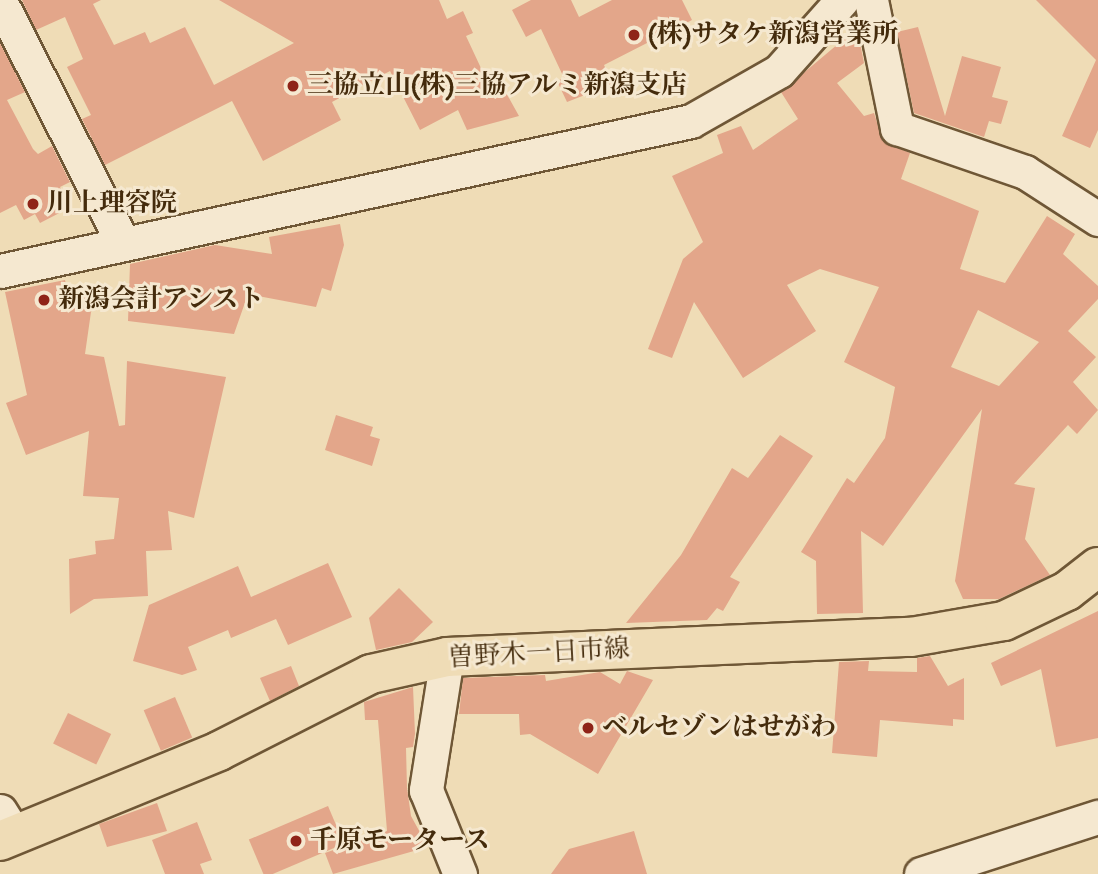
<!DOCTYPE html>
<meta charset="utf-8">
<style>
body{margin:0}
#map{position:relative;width:1098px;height:874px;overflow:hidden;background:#efdcb6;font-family:"IM FELL DW Pica","Noto Serif JP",serif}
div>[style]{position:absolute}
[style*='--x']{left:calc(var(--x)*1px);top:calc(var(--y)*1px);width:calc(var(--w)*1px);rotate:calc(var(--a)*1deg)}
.building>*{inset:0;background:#e3a68a;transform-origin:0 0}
.roads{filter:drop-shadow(2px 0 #6f5736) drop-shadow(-2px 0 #6f5736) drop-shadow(0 2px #6f5736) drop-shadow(0 -2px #6f5736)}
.minor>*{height:33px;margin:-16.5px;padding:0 16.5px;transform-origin:16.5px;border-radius:16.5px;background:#f5e8d0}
.major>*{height:38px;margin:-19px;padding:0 19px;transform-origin:19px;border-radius:19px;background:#efdcb6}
.dots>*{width:19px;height:19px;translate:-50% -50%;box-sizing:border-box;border:4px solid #f5e8d0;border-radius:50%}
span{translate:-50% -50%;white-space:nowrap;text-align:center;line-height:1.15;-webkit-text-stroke:6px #f5e8d0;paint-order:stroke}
.poi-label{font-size:26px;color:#442b0c;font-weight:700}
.left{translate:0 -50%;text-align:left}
.street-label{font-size:26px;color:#442b0c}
</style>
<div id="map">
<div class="building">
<div style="clip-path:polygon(22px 0,101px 0,93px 4px,114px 45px,145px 32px,150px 43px,185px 27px,214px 85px,294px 43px,219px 0,439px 0,447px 19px,463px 11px,473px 33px,466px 36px,494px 96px,505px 91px,519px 116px,467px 130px,458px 110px,420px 130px,390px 71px,332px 102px,341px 120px,263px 161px,232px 101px,105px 165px,82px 119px,91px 115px,67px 67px,83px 59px,65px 17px,36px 30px)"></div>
<div style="clip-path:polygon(531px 0,571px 0,579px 17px,612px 0,682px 0,692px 20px,604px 65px,613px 84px,567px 102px,557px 81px,564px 78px,541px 29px,526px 37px,512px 10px)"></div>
<div style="clip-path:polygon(1036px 0,1098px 0,1098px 130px,1090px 148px,1062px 136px,1096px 60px)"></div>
<div style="clip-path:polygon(918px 27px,945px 116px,962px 56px,1001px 67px,992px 97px,1008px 101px,1001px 124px,989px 121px,984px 137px,914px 113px,897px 32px)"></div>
<div style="clip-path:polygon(evenodd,857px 28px,864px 63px,837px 83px,864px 116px,874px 113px,883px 141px,910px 153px,901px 179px,979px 211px,960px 269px,1005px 283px,1047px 216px,1075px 234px,1063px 254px,1098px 286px,1098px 299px,1068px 331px,1096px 357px,1073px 382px,1098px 410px,1077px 434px,1068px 425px,1014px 484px,1035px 488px,1025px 539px,1050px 575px,999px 599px,963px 599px,955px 581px,982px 409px,883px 546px,861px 531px,863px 613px,817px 614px,816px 561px,801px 552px,847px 478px,854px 483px,885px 438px,895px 387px,844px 362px,879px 287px,820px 269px,787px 285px,816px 331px,743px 378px,694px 302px,672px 358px,648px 349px,683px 259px,703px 242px,672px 176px,723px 153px,717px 135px,741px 126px,753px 150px,798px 119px,781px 92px,857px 28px,978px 310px,1039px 342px,999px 386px,951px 367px,978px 310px)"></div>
<div style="clip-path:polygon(0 43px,25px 92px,7px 100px,33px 149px,38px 154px,52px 146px,70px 182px,60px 187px,71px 207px,40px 223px,35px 214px,24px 220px,16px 205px,0 213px)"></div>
<div style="clip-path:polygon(340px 224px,344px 245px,331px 291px,322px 288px,316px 307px,248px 294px,234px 334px,128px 321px,130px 264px,215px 245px,272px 254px,269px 237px)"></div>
<div style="clip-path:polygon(65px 280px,67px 288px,88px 283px,92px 305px,85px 354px,104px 357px,119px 426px,125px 425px,127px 361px,226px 377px,194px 518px,168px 511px,172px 550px,146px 551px,148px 596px,94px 599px,70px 614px,69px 559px,96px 554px,95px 541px,114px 539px,119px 498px,83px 496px,89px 431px,26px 455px,6px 403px,27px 395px,5px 292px)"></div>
<div style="clip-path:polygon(336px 415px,373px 427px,370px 436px,380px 439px,372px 466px,325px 450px)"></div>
<div style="clip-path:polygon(780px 435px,813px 456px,730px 577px,740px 582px,723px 611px,717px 608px,707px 620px,626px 623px,681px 555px,732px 468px,748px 478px)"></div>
<div style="clip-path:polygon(328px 563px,352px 617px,288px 645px,276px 619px,231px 638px,228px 630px,188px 647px,197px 670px,182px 675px,133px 661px,149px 605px,238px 566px,251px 597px)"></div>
<div style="clip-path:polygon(399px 588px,433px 622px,412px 642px,376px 650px,369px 618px)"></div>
<div style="clip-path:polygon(1098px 611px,1098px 738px,1056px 747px,1041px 669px,1001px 686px,991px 663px)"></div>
<div style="clip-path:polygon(930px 656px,948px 686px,964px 678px,964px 720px,953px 719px,953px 726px,880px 720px,877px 757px,832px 753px,839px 662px,869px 661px,868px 671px,917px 672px,917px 658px)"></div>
<div style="clip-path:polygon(291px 666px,299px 686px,270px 701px,260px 678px)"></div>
<div style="clip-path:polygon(627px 671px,653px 680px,598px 774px,530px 734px,520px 735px,519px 714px,459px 714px,463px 678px,545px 675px,546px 681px,600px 672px,620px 684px)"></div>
<div style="clip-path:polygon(413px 687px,415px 734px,413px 747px,406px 748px,407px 788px,411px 816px,428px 847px,333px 874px,325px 853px,387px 831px,378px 720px,365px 720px,364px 702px)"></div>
<div style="left:175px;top:697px;width:44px;height:34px;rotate:67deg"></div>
<div style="left:68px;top:713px;width:48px;height:34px;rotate:26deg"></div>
<div style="clip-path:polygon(157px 803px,167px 831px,107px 847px,99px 824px)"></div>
<div style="left:328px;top:806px;width:41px;height:86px;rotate:67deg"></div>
<div style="clip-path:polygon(197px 822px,212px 860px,200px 864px,204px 874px,165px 874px,152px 840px)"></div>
<div style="clip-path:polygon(634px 831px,647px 874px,551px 874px,569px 849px)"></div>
</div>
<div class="roads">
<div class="minor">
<div style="--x:871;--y:0;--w:131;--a:78.5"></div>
<div style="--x:897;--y:128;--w:135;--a:19"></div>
<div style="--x:1025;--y:172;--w:87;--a:32.8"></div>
<div style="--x:0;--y:1;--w:271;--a:63.1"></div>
<div style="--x:0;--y:271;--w:707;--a:-12.25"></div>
<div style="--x:691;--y:121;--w:101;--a:-29.6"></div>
<div style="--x:779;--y:71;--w:95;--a:-48.4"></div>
<div style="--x:447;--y:657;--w:135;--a:99"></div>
<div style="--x:426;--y:790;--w:91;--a:68"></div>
<div style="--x:0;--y:811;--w:28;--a:58"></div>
<div style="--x:921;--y:874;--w:186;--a:-17.9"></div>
</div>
<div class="major">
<div style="--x:0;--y:841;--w:237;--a:-22.3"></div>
<div style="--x:219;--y:751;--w:170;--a:-26.9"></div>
<div style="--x:371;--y:674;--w:78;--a:-12.6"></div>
<div style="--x:447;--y:657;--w:464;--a:-2.5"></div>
<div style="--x:911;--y:637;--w:94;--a:-9.8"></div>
<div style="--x:1004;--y:621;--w:70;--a:-25.5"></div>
<div style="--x:1067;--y:591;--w:39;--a:-38"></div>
</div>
</div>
<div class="dots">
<div style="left:634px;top:35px;background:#8f2418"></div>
<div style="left:293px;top:86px;background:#8f2418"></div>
<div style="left:33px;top:204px;background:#8f2418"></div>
<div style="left:44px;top:300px;background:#8f2418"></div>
<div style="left:588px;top:728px;background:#8f2418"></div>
<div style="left:296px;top:841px;background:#8f2418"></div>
</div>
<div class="poi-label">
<span class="left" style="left:648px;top:35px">(株)サタケ新潟営業所</span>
<span class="left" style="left:307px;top:86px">三協立山(株)三協アルミ新潟支店</span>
<span class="left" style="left:47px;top:204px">川上理容院</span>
<span class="left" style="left:58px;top:300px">新潟会計アシスト</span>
<span class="left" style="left:602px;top:728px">ベルセゾンはせがわ</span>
<span class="left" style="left:310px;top:841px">千原モータース</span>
</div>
<div class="street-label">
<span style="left:539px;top:654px;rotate:-3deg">曽野木一日市線</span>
</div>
</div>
